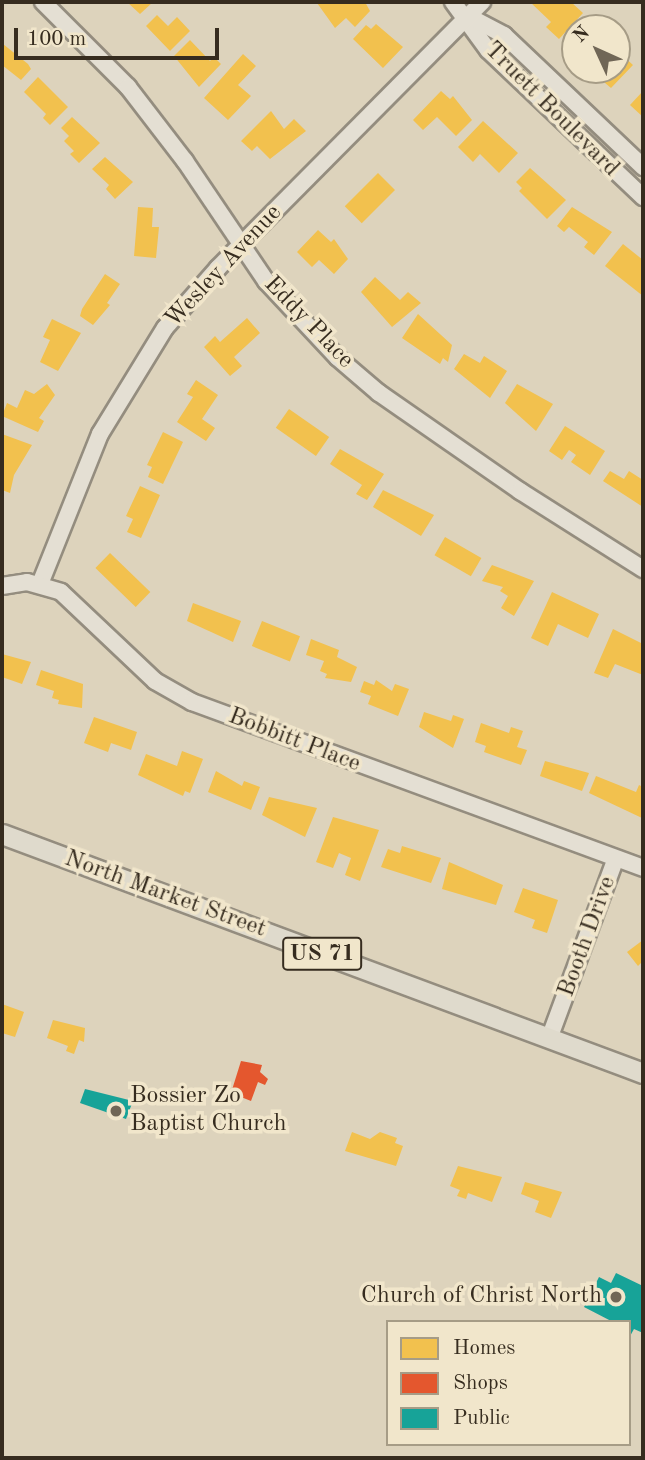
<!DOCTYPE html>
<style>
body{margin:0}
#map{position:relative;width:645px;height:1460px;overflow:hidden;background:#ddd3bc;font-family:"Old Standard TT",serif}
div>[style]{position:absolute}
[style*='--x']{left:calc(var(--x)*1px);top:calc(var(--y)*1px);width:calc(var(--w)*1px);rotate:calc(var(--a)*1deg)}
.homes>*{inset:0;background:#f2c14e;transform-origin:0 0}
.shops>*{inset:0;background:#e4572e}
.public>*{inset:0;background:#17a398}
.roads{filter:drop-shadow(2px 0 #948d7f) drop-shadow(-2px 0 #948d7f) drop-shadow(0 2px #948d7f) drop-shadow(0 -2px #948d7f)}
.minor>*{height:16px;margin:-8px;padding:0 8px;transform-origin:8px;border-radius:8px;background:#e4dfd3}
.major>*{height:19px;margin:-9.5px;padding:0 9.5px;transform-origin:9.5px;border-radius:9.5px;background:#dfdacc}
.dots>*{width:19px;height:19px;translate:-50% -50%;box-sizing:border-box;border:4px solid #f1e6cb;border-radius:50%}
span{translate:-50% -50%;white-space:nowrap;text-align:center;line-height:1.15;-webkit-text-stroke:7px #f1e6cb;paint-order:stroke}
.shield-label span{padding:2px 5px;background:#f1e6cb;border:2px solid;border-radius:5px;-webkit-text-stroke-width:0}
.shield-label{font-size:23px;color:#362c1f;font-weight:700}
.street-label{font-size:24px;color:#362c1f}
.poi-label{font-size:24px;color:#362c1f}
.left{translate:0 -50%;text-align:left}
.right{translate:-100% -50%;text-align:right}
.frame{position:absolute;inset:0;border:4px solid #362c1f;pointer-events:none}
.legend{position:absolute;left:386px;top:1320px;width:245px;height:126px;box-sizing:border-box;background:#f1e6cb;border:2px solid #a69c86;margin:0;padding:9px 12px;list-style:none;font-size:21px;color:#362c1f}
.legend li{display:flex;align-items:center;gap:14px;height:35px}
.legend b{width:35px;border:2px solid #a69c86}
.north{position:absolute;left:561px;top:14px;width:70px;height:70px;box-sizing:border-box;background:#f1e6cb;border:2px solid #a69c86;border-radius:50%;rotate:315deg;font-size:19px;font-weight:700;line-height:28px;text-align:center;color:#362c1f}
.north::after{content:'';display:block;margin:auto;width:24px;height:32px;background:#706656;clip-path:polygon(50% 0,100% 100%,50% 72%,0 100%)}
.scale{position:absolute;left:14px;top:28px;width:205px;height:32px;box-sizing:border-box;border:4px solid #362c1f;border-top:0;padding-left:9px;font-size:21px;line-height:24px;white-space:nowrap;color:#362c1f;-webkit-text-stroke:5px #f1e6cb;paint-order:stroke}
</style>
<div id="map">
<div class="homes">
<div style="clip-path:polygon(127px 2px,153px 2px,140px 14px)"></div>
<div style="clip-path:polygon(365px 2px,370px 11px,355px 27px,346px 18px,335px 28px,317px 3px)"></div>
<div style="clip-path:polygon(530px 2px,571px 2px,583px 13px,559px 39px,546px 27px,551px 22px)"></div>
<div style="clip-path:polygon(157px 15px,168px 26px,177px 17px,190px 31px,170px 51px,146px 26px)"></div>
<div style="clip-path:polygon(376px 24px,403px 47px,383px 68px,353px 39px,366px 25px,371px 29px)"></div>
<div style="clip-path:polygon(190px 40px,210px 61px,214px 57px,221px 64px,199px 87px,174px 56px)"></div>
<div style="clip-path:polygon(3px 44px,28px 64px,31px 69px,21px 80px,2px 65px)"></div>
<div style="clip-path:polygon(243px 54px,256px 66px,238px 85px,251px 96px,228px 120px,204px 98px)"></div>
<div style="clip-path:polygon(621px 54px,633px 65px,611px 88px,592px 72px,617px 70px)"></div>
<div style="clip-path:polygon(38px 77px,68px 107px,50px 125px,43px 118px,46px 114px,24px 92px)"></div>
<div style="clip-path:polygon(441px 91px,450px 99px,453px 96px,472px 120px,456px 136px,437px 117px,423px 130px,413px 120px)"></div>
<div style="clip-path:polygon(643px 91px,643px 117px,630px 105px)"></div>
<div style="clip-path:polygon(271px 111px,284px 129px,294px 119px,306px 131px,270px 159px,257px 146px,252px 151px,241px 141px)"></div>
<div style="clip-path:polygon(72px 117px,100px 143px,79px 163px,70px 154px,74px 151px,64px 141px,69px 136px,61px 128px)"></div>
<div style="clip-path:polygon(483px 121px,518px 153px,499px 173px,480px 154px,473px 162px,458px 147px)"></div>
<div style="clip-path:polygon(105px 157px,133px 182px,115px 199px,106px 189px,109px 185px,92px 169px)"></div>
<div style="clip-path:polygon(530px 168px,566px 200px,547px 219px,519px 191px,522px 188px,516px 182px)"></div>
<div style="left:378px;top:173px;width:24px;height:47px;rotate:45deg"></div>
<div style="clip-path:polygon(138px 207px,153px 208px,152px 227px,159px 227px,156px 258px,134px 256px)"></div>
<div style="clip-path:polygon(572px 207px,612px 232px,594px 255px,584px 247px,588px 242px,569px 227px,564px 232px,557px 226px)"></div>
<div style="clip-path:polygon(318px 230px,331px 242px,334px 239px,348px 259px,334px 274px,319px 260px,312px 267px,297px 252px)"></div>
<div style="clip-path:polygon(623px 244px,643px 260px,643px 296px,605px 266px)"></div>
<div style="clip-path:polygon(105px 274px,120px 284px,107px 303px,110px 305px,93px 325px,80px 316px,82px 309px)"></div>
<div style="clip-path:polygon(375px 277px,400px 300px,408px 292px,421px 303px,392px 327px,361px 292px)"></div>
<div style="clip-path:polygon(418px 314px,452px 345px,448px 362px,443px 358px,440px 364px,402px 338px)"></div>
<div style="clip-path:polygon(247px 318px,260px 333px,234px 357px,242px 366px,230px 376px,204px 347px,215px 336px,220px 342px)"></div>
<div style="clip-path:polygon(52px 319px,81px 333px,58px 371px,40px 362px,50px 340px,43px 337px)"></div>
<div style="clip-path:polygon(464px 354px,480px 363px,484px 356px,507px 371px,490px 398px,454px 369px)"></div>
<div style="clip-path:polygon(196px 380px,218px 395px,202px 419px,215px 428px,206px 441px,177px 422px,193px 397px,187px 394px)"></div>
<div style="clip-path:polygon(47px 384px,55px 395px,39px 418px,44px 421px,38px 432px,2px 416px,7px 403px,17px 408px,25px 390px,34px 394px)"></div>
<div style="clip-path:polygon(517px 384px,553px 404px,536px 431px,505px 403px)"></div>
<div style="left:289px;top:409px;width:49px;height:23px;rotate:35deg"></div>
<div style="clip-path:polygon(565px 426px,605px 451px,590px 475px,571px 462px,576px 455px,569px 450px,562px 460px,549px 451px)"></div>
<div style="clip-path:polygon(163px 432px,183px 442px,163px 484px,148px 477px,152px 467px,147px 465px)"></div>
<div style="clip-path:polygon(2px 434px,32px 445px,14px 475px,10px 493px,2px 490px)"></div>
<div style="clip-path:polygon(340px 449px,384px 474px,367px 500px,356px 494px,362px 485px,330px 464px)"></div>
<div style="clip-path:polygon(610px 471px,624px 479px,629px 471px,643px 480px,643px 507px,603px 481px)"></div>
<div style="clip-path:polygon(140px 486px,160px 495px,141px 538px,127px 532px,133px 519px,126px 516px)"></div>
<div style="clip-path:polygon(383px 490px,434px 515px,421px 536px,373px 507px)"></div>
<div style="left:445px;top:537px;width:42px;height:21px;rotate:30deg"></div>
<div style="left:110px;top:553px;width:56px;height:21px;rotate:44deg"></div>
<div style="clip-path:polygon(492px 565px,534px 581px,514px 616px,501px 608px,508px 596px,500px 591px,503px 587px,482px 581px)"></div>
<div style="clip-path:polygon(552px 592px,599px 614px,588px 638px,558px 624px,548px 646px,531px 638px)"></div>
<div style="clip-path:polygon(193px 603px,241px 621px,233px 642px,187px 621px)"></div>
<div style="left:262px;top:621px;width:41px;height:27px;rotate:22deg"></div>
<div style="clip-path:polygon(613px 629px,643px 644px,643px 675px,615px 664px,608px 678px,594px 673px)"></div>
<div style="clip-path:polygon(311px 639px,339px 650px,337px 657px,357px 667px,351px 682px,325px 678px,327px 674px,320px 671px,324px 661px,306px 655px)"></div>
<div style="clip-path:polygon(2px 654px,31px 662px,22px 684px,2px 677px)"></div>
<div style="clip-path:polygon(41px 670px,83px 684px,82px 708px,58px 704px,59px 700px,52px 698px,54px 691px,36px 685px)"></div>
<div style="clip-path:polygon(376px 680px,392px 691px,395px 684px,409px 689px,398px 716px,368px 704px,371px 696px,360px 692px,364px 681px,374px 685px)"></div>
<div style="clip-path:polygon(424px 712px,451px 721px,453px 715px,464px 719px,453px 748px,419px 727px)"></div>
<div style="clip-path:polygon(94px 717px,137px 732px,131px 750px,111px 743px,108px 752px,84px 743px)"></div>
<div style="clip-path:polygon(481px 723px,509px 733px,511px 727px,523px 731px,517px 747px,527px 750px,521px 765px,484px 752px,486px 746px,475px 742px)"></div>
<div style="clip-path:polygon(182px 751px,203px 759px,190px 793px,185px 791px,183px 796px,138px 775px,146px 754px,177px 766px)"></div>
<div style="clip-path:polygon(545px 761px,589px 773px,582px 791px,540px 776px)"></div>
<div style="clip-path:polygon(216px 771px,242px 786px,244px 781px,260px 787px,251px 810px,208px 792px)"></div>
<div style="clip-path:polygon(596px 776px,636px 792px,639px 785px,643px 787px,642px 818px,589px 793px)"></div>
<div style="clip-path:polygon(269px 797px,317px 808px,305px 837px,262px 815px)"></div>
<div style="clip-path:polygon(333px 817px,379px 830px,360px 881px,345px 875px,351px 858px,339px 853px,333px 868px,316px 862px)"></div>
<div style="clip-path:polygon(402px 846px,441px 858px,431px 883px,381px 867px,388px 849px,400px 853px)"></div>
<div style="clip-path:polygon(449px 862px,503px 885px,496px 905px,442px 889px)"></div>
<div style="clip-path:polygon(523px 888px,558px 900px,547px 933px,532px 928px,535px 920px,514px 912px)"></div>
<div style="clip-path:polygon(643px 940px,643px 961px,638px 966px,627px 952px)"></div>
<div style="clip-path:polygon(2px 1004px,24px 1012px,15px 1037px,2px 1033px)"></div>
<div style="clip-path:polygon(53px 1020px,85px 1028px,84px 1042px,79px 1040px,74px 1054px,66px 1051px,68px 1046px,47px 1038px)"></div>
<div style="clip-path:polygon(352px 1132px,370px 1139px,380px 1132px,397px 1138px,395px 1143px,403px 1146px,396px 1166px,345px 1151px)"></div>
<div style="clip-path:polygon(458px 1166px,502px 1177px,492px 1202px,468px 1193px,466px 1199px,457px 1196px,460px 1190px,450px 1186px)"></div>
<div style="clip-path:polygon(525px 1182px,562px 1192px,551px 1218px,535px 1212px,539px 1201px,521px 1194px)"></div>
</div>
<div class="shops">
<div style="clip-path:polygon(241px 1061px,262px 1065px,260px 1072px,268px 1079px,265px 1085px,258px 1082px,251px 1101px,231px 1093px)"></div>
</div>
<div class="public">
<div style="clip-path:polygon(85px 1089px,133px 1101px,126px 1119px,80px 1103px)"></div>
<div style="clip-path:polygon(616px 1273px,643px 1286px,643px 1333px,634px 1329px,629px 1338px,629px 1322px,613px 1322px,584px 1307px,599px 1277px,611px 1283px)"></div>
</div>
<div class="roads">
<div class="minor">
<div style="--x:43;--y:2;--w:120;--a:45"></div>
<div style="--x:128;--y:87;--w:93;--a:52.4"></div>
<div style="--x:185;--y:161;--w:145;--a:56"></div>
<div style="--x:266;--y:281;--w:105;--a:46.9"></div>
<div style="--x:338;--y:358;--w:54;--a:40.5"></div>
<div style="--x:379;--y:393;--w:172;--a:34.8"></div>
<div style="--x:520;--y:491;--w:146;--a:32.4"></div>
<div style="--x:453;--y:2;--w:59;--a:53.9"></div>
<div style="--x:488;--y:50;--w:214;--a:43.5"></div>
<div style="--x:468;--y:16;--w:41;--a:27.8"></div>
<div style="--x:504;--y:35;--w:192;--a:43.5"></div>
<div style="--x:40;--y:584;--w:162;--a:-68.2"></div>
<div style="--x:100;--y:434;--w:124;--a:-58.5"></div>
<div style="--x:165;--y:328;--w:80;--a:-48.5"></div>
<div style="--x:218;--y:268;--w:375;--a:-45.2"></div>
<div style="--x:2;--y:586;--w:25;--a:-9"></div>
<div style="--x:27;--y:582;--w:35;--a:16"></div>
<div style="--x:61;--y:592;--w:129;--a:43.4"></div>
<div style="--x:155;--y:681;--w:43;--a:29.6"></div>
<div style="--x:192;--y:702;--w:481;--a:20.2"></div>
<div style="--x:549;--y:1039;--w:190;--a:-69.7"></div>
</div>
<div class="major">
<div style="--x:2;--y:834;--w:684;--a:20.45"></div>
</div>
</div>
<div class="dots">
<div style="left:116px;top:1111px;background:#706656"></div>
<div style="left:616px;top:1297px;background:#706656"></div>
</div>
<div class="shield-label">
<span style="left:322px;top:954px">US 71</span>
</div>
<div class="street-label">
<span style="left:551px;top:110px;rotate:45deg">Truett Boulevard</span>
<span style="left:224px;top:267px;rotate:-47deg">Wesley Avenue</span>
<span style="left:308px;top:323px;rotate:46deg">Eddy Place</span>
<span style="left:294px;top:741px;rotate:21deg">Bobbitt Place</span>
<span style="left:165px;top:895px;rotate:20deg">North Market Street</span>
<span style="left:588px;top:937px;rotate:-70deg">Booth Drive</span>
</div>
<div class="poi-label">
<span class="left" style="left:130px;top:1111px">Bossier Zo<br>Baptist Church</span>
<span class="right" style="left:602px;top:1297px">Church of Christ North</span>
</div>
<div class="frame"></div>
<ul class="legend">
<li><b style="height:19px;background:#f2c14e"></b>Homes</li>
<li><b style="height:19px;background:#e4572e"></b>Shops</li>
<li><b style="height:19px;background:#17a398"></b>Public</li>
</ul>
<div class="north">N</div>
<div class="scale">100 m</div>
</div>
